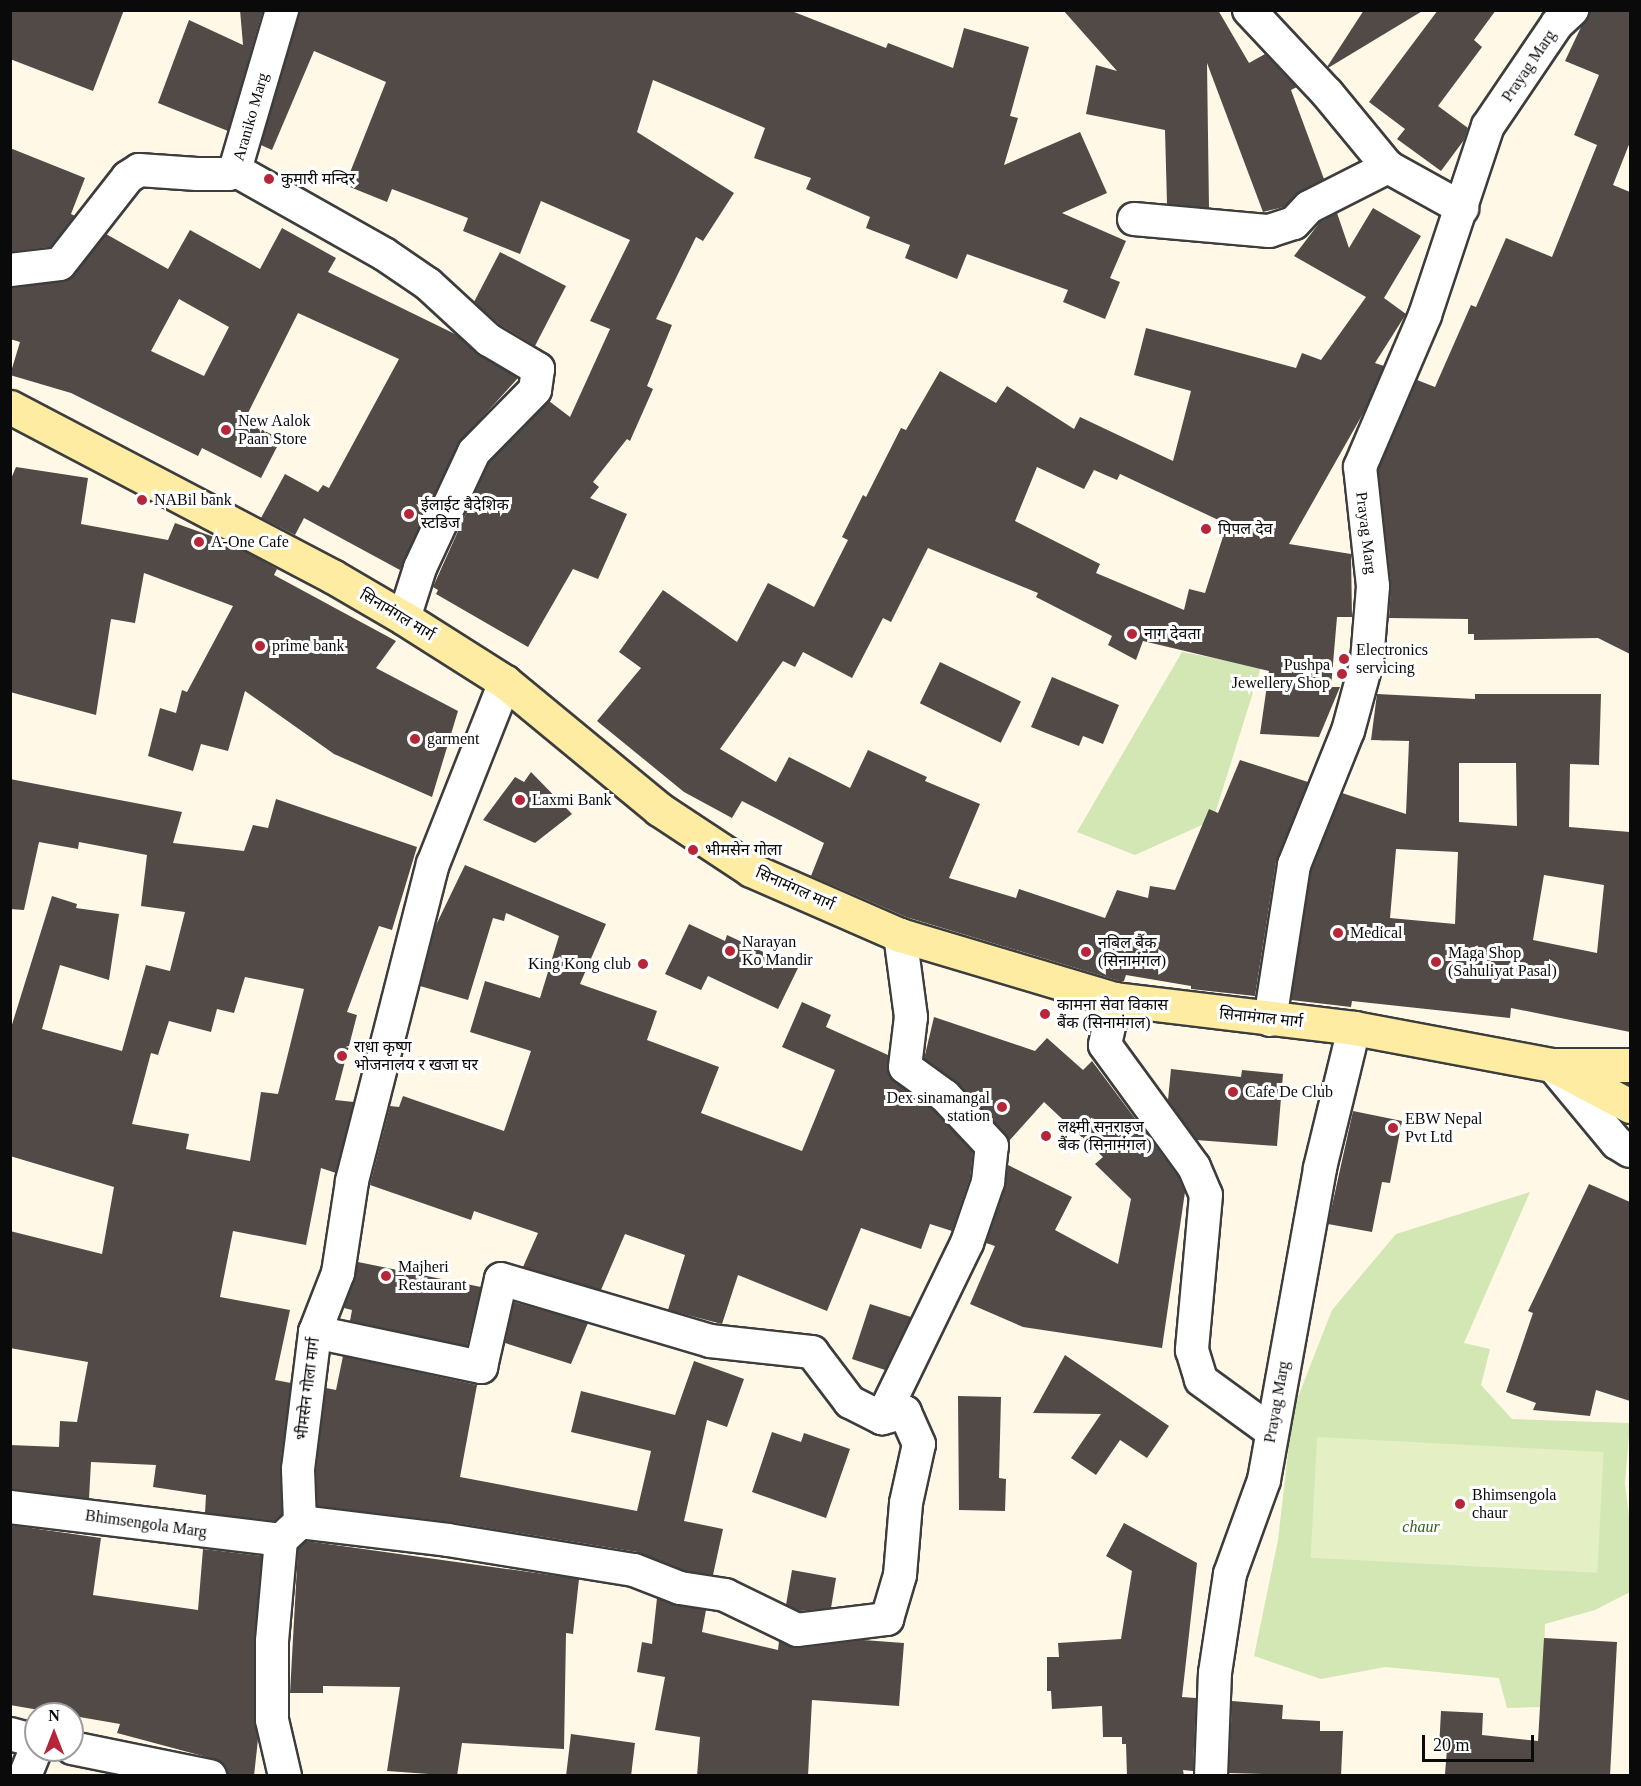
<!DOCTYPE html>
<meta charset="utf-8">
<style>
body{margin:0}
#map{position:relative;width:1641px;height:1786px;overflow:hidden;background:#fff8e7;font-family:"Times New Roman","Noto Sans Devanagari",serif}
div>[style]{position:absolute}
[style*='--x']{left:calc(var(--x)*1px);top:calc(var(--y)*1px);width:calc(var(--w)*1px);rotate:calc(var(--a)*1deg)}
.green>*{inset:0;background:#d2e7b3}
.pitch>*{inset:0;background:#e4efc4;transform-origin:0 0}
.building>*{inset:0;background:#524a47;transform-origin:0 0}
.roads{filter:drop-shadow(2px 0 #3d3d3d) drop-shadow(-2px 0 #3d3d3d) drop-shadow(0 2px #3d3d3d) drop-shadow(0 -2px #3d3d3d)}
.minor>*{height:32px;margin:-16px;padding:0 16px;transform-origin:16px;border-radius:16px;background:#fff}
.secondary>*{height:33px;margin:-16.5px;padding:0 16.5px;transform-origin:16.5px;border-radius:16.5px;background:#feeca3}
.dots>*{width:16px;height:16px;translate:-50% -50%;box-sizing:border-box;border:3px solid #fff;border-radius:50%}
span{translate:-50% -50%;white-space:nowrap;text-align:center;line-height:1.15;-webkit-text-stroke:6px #fff;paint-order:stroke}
.street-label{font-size:16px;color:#0a0a0a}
.poi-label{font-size:16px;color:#0a0a0a}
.left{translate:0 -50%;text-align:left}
.right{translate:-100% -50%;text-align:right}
.park-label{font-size:16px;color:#305f1d;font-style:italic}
.frame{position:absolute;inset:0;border:12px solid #0a0a0a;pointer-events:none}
.north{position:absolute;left:24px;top:1702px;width:60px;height:60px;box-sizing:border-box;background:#fff;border:2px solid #9d9d9d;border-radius:50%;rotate:0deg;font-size:16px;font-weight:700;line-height:24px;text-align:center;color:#0a0a0a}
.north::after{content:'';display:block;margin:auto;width:21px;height:27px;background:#b72539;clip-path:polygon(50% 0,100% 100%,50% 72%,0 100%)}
.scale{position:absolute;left:1422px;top:1735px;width:112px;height:27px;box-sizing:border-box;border:3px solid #0a0a0a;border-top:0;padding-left:8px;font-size:18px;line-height:21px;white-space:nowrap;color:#0a0a0a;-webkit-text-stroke:4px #fff;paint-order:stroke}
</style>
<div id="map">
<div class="green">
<div style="clip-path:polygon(1182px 652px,1261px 667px,1213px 820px,1135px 855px,1077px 832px)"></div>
<div style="clip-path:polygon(1530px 1192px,1464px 1343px,1490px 1349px,1481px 1385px,1512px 1419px,1630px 1423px,1625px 1483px,1630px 1525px,1630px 1592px,1595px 1610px,1545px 1624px,1542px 1707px,1507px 1708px,1499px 1678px,1385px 1667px,1321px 1679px,1254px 1656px,1278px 1540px,1293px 1410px,1332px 1310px,1396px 1234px)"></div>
</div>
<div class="pitch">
<div style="left:1317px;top:1437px;width:287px;height:121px;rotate:3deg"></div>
</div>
<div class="building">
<div style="clip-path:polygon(10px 10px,124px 10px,93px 91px,10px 59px)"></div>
<div style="clip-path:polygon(240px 10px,263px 10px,228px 131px,158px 103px,189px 20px,243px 45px)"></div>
<div style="clip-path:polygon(299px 10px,789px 10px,886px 48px,888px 43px,953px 68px,964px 28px,1029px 47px,1010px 116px,1018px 118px,1004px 165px,1080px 132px,1107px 193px,1062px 213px,1126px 241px,1110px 278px,1120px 282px,1105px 319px,1063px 302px,1068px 290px,967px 254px,957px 279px,905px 258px,910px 245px,866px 228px,870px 217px,806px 189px,811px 178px,754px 158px,765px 128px,653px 80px,637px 132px,734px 193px,703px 241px,696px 237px,656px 319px,672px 325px,647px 386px,653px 389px,630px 441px,627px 439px,593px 482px,599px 487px,590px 498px,627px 514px,598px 579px,573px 569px,528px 647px,436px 594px,438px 590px,433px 587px,489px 462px,549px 401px,570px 417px,610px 329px,590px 321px,630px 240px,541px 201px,520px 254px,463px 231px,468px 218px,392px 189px,387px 202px,345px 185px,386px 82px,314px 51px,272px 150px,261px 145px)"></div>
<div style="clip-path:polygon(1063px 10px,1218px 10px,1249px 63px,1265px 54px,1297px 87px,1291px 90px,1324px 179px,1301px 191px,1284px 207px,1263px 212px,1207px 63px,1209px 208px,1167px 204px,1165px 130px,1086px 114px,1096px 65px,1117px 71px)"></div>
<div style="clip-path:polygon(1364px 10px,1424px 10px,1328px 68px,1327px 67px)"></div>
<div style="clip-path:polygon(1438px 10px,1496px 10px,1474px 40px,1482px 47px,1438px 106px,1468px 128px,1464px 140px,1441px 171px,1397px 139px,1405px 129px,1369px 102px)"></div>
<div style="clip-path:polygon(1589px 10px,1630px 10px,1630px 142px,1613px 185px,1630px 192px,1630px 654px,1598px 638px,1474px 640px,1474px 634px,1468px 634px,1468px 619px,1389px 618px,1391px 584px,1378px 470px,1417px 380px,1435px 387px,1471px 305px,1476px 307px,1506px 238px,1552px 257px,1597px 145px,1574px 135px,1599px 75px,1565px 61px)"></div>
<div style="clip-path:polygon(10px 148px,85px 178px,71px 214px,75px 216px,50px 247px,10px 252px)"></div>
<div style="clip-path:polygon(evenodd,1373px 208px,1421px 236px,1384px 298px,1406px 314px,1375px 363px,1384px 366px,1365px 410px,1289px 544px,1351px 554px,1352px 617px,1337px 617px,1331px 687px,1340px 687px,1319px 737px,1260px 734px,1269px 671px,1143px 641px,1136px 660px,1108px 645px,1112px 636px,1036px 597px,1038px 593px,928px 548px,891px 622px,883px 618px,852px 678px,803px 652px,795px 667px,783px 661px,720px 749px,776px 782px,789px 757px,850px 788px,868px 750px,927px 777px,925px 781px,980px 804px,949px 878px,1016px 898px,1019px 889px,1105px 918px,1117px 890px,1148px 898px,1150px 886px,1175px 890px,1209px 809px,1218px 813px,1240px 760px,1308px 782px,1276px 862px,1255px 996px,1191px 989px,1191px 986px,1126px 975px,1124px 981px,1119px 981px,906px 917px,811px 876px,824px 843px,742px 801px,732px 818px,684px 792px,597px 721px,641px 668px,619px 652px,663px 590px,737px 642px,768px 583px,814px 607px,848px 540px,842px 537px,863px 495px,866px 497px,901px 428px,906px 430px,940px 371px,996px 403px,1007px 386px,1074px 429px,1080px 417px,1173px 461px,1191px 391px,1134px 375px,1146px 328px,1296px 368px,1302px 353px,1321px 360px,1366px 297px,1294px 256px,1320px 222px,1337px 213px,1349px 248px,1373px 208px,1037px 467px,1084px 489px,1094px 470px,1117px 480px,1120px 474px,1227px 524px,1205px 593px,1189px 589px,1184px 610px,1096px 573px,1100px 564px,1015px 521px,1037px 467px)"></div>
<div style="clip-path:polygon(evenodd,282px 228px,336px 258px,328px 272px,457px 335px,480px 355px,518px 378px,458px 444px,400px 570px,304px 518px,295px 535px,261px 518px,285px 474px,318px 492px,323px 485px,329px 488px,399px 359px,298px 313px,244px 421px,281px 439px,261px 478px,202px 448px,198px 456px,71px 393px,10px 375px,20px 342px,10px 339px,10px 288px,69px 279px,106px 234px,168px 269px,190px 230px,260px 269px,282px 228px,179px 299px,229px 327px,204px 376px,151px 351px,179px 299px)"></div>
<div style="clip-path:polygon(500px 252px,566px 286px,535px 346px,500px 325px,474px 302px)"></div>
<div style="clip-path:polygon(16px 467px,88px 478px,81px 524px,168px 540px,175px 523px,228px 542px,277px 569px,274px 575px,396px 641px,376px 668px,458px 711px,432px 797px,334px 754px,245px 691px,228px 751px,201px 744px,193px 771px,148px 756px,160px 708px,176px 713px,182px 690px,187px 692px,233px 606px,144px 573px,135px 623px,111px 619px,96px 715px,10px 692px,10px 481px)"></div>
<div style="left:940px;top:662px;width:90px;height:46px;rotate:26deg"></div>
<div style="clip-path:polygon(1052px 677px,1119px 705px,1103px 744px,1083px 736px,1079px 746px,1031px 727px)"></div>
<div style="clip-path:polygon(evenodd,1377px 694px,1475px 699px,1475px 694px,1601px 694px,1599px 765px,1570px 764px,1569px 827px,1630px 832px,1630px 1032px,1511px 1008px,1510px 1018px,1352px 1001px,1351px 1007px,1291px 1000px,1311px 870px,1342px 793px,1406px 814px,1409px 741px,1371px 740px,1377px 694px,1459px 763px,1516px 763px,1517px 826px,1459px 822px,1459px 763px,1377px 694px,1396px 849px,1458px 852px,1455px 924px,1390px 918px,1396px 849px,1377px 694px,1544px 875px,1604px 885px,1597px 953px,1533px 940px,1544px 875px)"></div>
<div style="clip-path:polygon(531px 772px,572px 814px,535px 843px,483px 820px,515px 777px,524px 782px)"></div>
<div style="clip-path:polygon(evenodd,10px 779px,182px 812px,173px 843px,244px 851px,253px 825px,268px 828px,276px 799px,417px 847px,392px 930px,379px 926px,347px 1012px,357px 1015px,335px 1100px,354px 1102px,336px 1173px,321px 1168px,306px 1245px,233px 1231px,220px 1297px,290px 1310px,275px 1380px,291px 1383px,280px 1467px,282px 1515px,275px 1521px,205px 1513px,206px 1495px,153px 1487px,156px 1465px,91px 1462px,89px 1499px,10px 1489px,10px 1445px,59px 1447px,60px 1421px,77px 1422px,88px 1362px,10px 1348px,10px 1231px,102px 1254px,114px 1187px,10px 1156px,10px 1031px,52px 896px,77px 904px,76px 908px,119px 914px,109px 980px,60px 965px,42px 1029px,122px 1051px,146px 965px,170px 971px,185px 912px,141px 906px,147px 855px,79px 842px,78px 849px,39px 842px,24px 910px,10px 909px,10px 779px,245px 977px,304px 989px,278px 1094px,261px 1092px,250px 1161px,186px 1149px,189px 1134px,132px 1124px,151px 1053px,158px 1055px,169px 1021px,211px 1032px,217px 1009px,234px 1013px,245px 977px)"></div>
<div style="clip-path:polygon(465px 865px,606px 924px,580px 984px,657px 1011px,647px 1040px,719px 1067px,701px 1113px,802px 1151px,835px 1070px,782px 1047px,802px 1002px,831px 1015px,826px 1027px,888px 1055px,888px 1074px,894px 1081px,933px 1110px,973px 1152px,970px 1178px,952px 1231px,930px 1224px,921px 1249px,861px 1228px,827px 1311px,738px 1275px,722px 1324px,668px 1310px,685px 1255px,625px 1234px,601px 1290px,523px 1267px,538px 1233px,474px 1211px,471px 1220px,370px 1185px,390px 1106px,399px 1107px,403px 1096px,504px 1131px,531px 1051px,470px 1032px,485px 981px,540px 998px,559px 936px,506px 913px,504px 921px,493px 918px,468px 1000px,420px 986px,436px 925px)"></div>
<div style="clip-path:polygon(689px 924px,725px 941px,727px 935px,798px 968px,778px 1009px,708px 976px,701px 990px,665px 974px)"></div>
<div style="clip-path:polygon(934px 1017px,1035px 1051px,1047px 1038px,1083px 1070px,1092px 1061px,1178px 1176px,1185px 1192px,1162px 1348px,1023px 1327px,970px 1304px,995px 1246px,986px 1243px,1005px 1188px,1008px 1165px,1072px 1197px,1055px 1230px,1118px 1264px,1131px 1199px,1095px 1164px,1103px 1157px,1044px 1102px,1009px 1141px,958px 1084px,924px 1059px)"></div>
<div style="clip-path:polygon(1171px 1069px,1241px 1077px,1242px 1070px,1283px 1074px,1277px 1146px,1196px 1140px,1168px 1100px)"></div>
<div style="clip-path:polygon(1353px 1111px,1402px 1121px,1390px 1183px,1382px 1182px,1372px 1232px,1328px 1224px)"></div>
<div style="clip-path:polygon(1589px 1184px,1630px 1202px,1630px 1401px,1596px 1390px,1590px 1416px,1533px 1410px,1536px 1403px,1506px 1392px,1533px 1313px,1528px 1311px)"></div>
<div style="clip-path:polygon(358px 1262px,481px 1287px,467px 1346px,350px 1321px,352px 1310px,344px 1308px)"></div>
<div style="clip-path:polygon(514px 1302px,588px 1323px,571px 1364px,505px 1343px)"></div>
<div style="clip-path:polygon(870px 1304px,911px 1317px,885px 1370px,852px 1359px)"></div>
<div style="clip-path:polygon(1065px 1355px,1169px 1426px,1147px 1458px,1120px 1440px,1096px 1475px,1071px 1458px,1101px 1414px,1033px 1413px)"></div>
<div style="clip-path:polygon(343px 1356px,477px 1385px,460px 1477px,637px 1511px,651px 1451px,571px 1432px,581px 1391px,675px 1415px,694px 1361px,744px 1379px,727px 1427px,707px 1420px,684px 1521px,723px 1529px,713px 1575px,685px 1571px,637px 1552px,450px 1522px,317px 1506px,316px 1470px,326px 1388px,336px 1390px)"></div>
<div style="clip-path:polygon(958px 1396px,1001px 1397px,999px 1478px,1006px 1479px,1005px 1511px,959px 1510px)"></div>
<div style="clip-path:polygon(772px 1432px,801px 1442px,804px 1433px,850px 1449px,826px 1518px,752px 1492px)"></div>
<div style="clip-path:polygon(1124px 1523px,1197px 1563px,1182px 1697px,1196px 1698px,1193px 1771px,1183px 1770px,1184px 1776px,1127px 1776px,1126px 1744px,1122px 1744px,1122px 1737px,1103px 1737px,1102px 1706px,1052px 1709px,1051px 1691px,1047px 1691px,1047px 1657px,1059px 1657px,1058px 1643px,1121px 1639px,1132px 1571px,1106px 1556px)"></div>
<div style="clip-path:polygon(10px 1525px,101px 1538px,93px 1595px,198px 1610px,203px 1549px,262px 1556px,254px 1641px,254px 1720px,258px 1739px,254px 1776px,227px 1774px,222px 1763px,214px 1759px,117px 1733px,120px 1724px,10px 1705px)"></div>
<div style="clip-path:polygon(306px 1541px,579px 1579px,573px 1634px,566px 1633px,564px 1749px,462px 1743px,457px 1776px,387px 1771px,400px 1687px,323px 1686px,323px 1693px,290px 1693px,298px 1548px)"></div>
<div style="clip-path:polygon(792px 1570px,836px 1578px,831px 1608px,800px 1611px,786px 1605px)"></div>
<div style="clip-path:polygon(657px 1598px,706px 1610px,702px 1632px,778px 1650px,779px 1641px,799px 1648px,863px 1640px,904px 1643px,899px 1706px,812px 1700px,808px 1776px,697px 1776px,700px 1737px,655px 1730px,665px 1677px,637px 1672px,642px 1642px,652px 1644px)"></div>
<div style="clip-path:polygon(1544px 1638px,1617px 1642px,1610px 1776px,1445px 1774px,1447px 1749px,1439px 1749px,1441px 1711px,1483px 1713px,1482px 1735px,1538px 1741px)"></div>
<div style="clip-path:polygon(1232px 1701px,1283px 1705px,1282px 1719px,1320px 1721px,1320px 1731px,1343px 1731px,1341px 1776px,1229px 1773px)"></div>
<div style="clip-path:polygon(571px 1734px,635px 1743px,631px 1776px,566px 1776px)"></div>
</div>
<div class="roads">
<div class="minor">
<div style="--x:1249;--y:10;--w:114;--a:46.8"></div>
<div style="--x:1327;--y:93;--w:96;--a:50.5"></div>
<div style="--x:1388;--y:167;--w:85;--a:29"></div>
<div style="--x:235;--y:170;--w:171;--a:29.4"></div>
<div style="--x:384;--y:254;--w:53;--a:34.3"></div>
<div style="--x:428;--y:284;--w:83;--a:42.6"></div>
<div style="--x:489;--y:340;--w:57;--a:30.6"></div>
<div style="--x:538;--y:369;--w:21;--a:98"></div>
<div style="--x:535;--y:390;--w:87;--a:134.5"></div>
<div style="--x:474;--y:452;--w:128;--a:115"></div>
<div style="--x:420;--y:568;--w:52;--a:107.7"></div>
<div style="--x:1134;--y:219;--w:136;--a:5.1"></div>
<div style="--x:1269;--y:231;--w:26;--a:-18"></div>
<div style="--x:1294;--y:223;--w:22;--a:-47"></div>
<div style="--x:1309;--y:207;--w:89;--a:-26.9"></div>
<div style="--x:10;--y:270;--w:50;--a:-6.8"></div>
<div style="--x:60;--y:264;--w:110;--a:-52"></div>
<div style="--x:128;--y:177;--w:13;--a:-32"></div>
<div style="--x:139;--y:170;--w:58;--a:3.9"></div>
<div style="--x:197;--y:174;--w:32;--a:0"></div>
<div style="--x:229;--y:174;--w:7;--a:-34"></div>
<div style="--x:235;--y:170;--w:167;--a:-73.6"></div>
<div style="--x:1115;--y:999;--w:47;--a:102.3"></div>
<div style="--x:1105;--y:1045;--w:151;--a:53.9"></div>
<div style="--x:1194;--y:1167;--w:30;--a:67"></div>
<div style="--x:1206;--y:1195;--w:156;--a:95.2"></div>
<div style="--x:1192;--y:1350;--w:31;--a:73"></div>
<div style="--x:1201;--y:1380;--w:87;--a:36.1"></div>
<div style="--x:1270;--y:1020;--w:157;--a:-81.2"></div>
<div style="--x:1294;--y:865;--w:144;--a:-68.1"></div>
<div style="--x:1348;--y:731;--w:73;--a:-74.8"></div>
<div style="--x:1367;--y:661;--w:75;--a:-85.4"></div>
<div style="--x:1373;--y:586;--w:120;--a:-96.2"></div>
<div style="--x:1360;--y:467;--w:165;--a:-66.8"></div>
<div style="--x:1425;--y:315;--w:199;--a:-71.6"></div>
<div style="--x:1488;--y:126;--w:123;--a:-55.9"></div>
<div style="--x:1557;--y:24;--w:21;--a:-43"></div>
<div style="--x:1553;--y:1066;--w:100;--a:50.3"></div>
<div style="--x:1617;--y:1143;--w:15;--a:32"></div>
<div style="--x:315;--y:1332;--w:170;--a:11.9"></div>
<div style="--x:481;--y:1367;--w:90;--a:-77.2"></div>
<div style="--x:501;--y:1279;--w:218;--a:16.5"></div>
<div style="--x:710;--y:1341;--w:103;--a:6.2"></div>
<div style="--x:812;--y:1352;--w:63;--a:52.8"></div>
<div style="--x:850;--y:1402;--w:36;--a:27"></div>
<div style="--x:10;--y:1507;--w:273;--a:6.9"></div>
<div style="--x:300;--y:1522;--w:149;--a:6.9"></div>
<div style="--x:448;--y:1540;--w:188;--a:9.2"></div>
<div style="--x:634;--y:1570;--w:49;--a:21.4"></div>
<div style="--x:680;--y:1588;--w:46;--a:8.8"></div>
<div style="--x:725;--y:1595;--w:80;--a:25.9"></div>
<div style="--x:797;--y:1630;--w:91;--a:-7"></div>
<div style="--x:887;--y:1619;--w:46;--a:-73.5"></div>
<div style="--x:900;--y:1575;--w:72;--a:-85.2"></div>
<div style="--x:906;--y:1503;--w:60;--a:-77.6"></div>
<div style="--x:919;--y:1444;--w:35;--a:-114"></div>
<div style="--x:905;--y:1412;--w:24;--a:165"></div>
<div style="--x:882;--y:1418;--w:195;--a:-64.1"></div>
<div style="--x:967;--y:1243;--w:65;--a:-71"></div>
<div style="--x:988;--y:1182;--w:36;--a:-84"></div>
<div style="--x:992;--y:1146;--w:69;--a:-133.2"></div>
<div style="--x:945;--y:1096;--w:49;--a:-144.1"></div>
<div style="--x:905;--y:1067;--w:50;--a:-83.2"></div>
<div style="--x:911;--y:1017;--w:83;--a:-97.6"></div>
<div style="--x:10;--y:1734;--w:27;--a:15"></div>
<div style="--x:72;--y:1748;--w:141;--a:11.5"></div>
<div style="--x:25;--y:1776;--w:29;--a:-68"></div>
<div style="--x:285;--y:1776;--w:57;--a:-103.1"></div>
<div style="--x:272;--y:1720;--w:79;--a:-90"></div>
<div style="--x:272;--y:1641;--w:101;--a:-84.9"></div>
<div style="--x:281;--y:1540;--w:26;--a:-43"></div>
<div style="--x:300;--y:1522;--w:53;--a:-92.2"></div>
<div style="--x:298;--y:1469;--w:138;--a:-82.9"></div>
<div style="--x:315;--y:1332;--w:63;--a:-68.7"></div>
<div style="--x:338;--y:1273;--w:93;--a:-81.3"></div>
<div style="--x:352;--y:1181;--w:327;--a:-75.7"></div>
<div style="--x:433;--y:864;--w:196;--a:-68.4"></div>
<div style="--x:1211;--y:1776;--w:103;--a:-87.8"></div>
<div style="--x:1215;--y:1673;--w:100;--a:-81.4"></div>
<div style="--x:1230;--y:1574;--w:100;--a:-70.1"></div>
<div style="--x:1264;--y:1480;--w:317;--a:-79.8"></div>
<div style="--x:1320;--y:1168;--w:144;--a:-76.3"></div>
</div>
<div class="secondary">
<div style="--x:10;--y:407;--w:364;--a:27.7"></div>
<div style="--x:332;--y:576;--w:83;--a:30.3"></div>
<div style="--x:404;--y:618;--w:120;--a:32.4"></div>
<div style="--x:505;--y:682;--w:200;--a:39.5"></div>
<div style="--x:659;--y:809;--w:110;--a:33.5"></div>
<div style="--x:751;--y:870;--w:163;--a:23.6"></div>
<div style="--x:900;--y:935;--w:224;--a:16.6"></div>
<div style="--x:1115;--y:999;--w:241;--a:6.9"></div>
<div style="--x:1354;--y:1028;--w:201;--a:10.6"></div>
<div style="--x:1552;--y:1065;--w:78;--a:0"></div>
<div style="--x:1556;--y:1067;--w:84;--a:27.8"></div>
</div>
</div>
<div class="dots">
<div style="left:269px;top:179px;background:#b72539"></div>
<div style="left:226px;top:430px;background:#b72539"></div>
<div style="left:142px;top:500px;background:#b72539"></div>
<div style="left:409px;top:514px;background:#b72539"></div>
<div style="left:1206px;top:529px;background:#b72539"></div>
<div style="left:199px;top:542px;background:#b72539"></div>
<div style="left:1132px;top:634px;background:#b72539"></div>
<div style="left:260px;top:646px;background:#b72539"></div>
<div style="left:1344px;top:659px;background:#b72539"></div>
<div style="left:1342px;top:674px;background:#b72539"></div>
<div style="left:415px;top:739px;background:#b72539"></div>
<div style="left:520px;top:800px;background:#b72539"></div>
<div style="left:693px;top:850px;background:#b72539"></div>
<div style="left:1338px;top:933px;background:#b72539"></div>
<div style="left:730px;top:951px;background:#b72539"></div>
<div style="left:1086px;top:952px;background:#b72539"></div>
<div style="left:1436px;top:962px;background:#b72539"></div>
<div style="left:643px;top:964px;background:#b72539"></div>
<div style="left:1045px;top:1014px;background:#b72539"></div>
<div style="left:342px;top:1056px;background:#b72539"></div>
<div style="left:1233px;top:1092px;background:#b72539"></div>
<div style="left:1002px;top:1107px;background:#b72539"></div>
<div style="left:1393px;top:1128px;background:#b72539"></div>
<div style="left:1046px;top:1136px;background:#b72539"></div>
<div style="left:386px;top:1276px;background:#b72539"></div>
<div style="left:1460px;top:1504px;background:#b72539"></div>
</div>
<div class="street-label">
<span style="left:1529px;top:66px;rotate:-56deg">Prayag Marg</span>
<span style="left:251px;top:117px;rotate:-74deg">Araniko Marg</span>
<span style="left:1366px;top:533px;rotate:83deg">Prayag Marg</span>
<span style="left:397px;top:615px;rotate:31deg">सिनामंगल मार्ग</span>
<span style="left:795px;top:889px;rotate:24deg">सिनामंगल मार्ग</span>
<span style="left:1261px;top:1018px;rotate:6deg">सिनामंगल मार्ग</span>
<span style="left:308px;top:1389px;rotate:-83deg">भीमसेन गोला मार्ग</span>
<span style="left:1277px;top:1402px;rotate:-80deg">Prayag Marg</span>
<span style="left:146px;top:1524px;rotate:8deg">Bhimsengola Marg</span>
</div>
<div class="poi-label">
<span class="left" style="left:281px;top:179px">कुमारी मन्दिर</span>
<span class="left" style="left:238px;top:430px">New Aalok<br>Paan Store</span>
<span class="left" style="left:154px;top:500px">NABil bank</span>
<span class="left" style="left:421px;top:514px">ईलाईट बैदेशिक<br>स्टडिज</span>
<span class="left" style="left:1218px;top:529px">पिपल देव</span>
<span class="left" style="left:211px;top:542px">A-One Cafe</span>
<span class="left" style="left:1144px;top:634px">नाग देवता</span>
<span class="left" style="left:272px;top:646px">prime bank</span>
<span class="left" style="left:1356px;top:659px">Electronics<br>servicing</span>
<span class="right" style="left:1330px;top:674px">Pushpa<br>Jewellery Shop</span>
<span class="left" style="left:427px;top:739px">garment</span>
<span class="left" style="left:532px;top:800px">Laxmi Bank</span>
<span class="left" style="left:705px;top:850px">भीमसेन गोला</span>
<span class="left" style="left:1350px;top:933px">Medical</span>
<span class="left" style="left:742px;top:951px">Narayan<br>Ko Mandir</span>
<span class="left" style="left:1098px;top:952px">नबिल बैंक<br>(सिनामंगल)</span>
<span class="left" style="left:1448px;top:962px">Maga Shop<br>(Sahuliyat Pasal)</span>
<span class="right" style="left:631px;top:964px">King Kong club</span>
<span class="left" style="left:1057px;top:1014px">कामना सेवा विकास<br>बैंक (सिनामंगल)</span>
<span class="left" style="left:354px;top:1056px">राधा कृष्ण<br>भोजनालय र खजा घर</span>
<span class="left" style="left:1245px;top:1092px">Cafe De Club</span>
<span class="right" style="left:990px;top:1107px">Dex sinamangal<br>station</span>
<span class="left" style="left:1405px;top:1128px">EBW Nepal<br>Pvt Ltd</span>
<span class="left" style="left:1058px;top:1136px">लक्ष्मी सनराइज<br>बैंक (सिनामंगल)</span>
<span class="left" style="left:398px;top:1276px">Majheri<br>Restaurant</span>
<span class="left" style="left:1472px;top:1504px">Bhimsengola<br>chaur</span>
</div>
<div class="park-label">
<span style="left:1421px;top:1527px">chaur</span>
</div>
<div class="frame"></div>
<div class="north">N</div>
<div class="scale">20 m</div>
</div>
